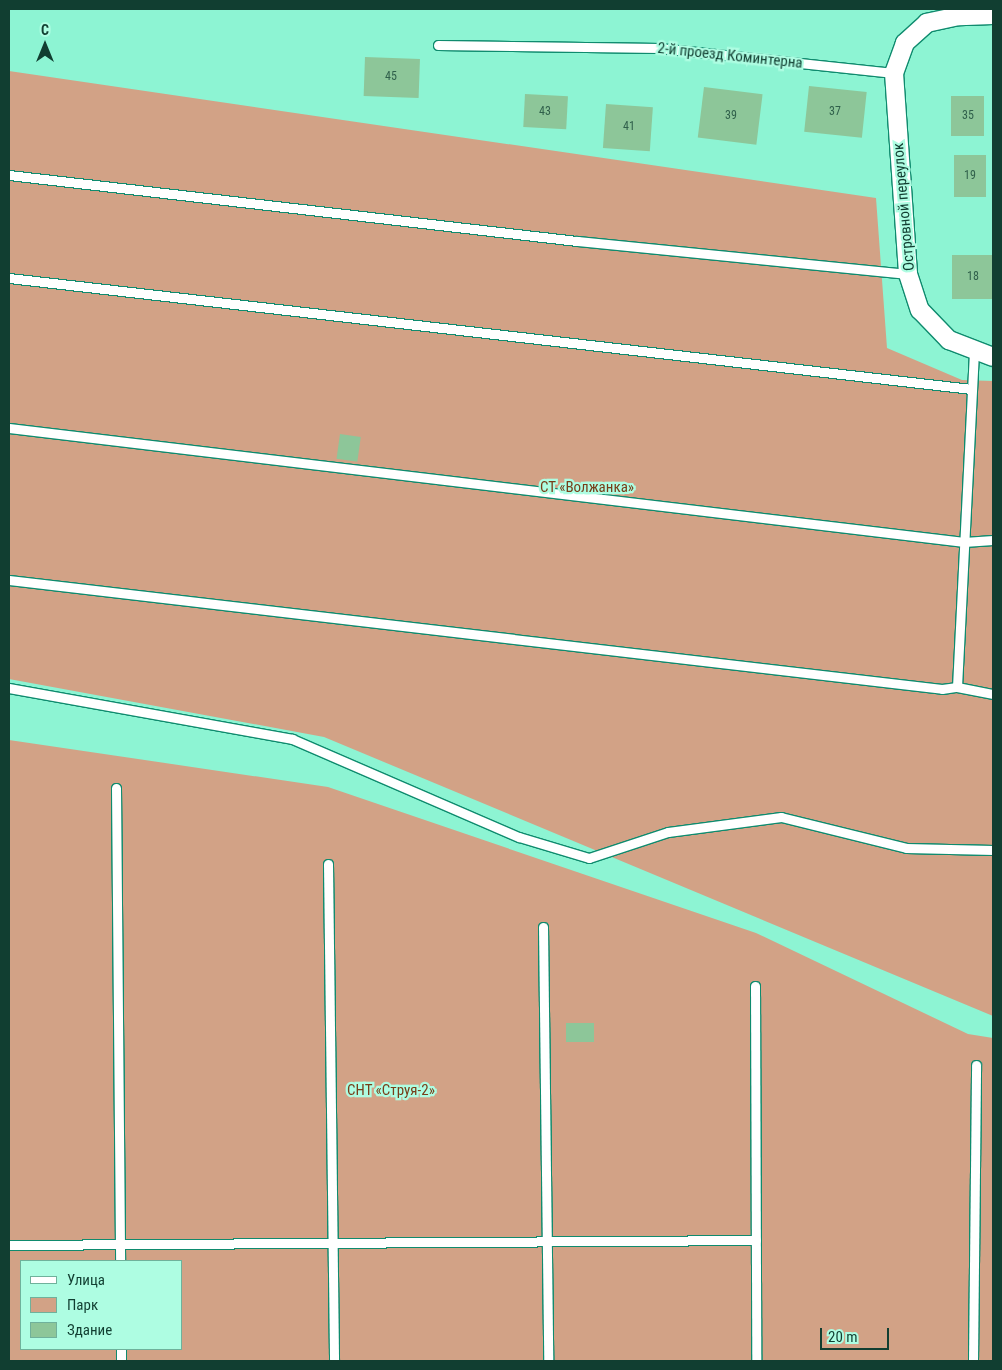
<!DOCTYPE html>
<meta charset="utf-8">
<style>
body{margin:0}
#map{position:relative;width:1002px;height:1370px;overflow:hidden;background:#8df4d3;font-family:"Roboto Condensed",sans-serif}
div>[style]{position:absolute}
[style*='--x']{left:calc(var(--x)*1px);top:calc(var(--y)*1px);width:calc(var(--w)*1px);rotate:calc(var(--a)*1deg)}
.green>*{inset:0;background:#d2a286}
.building>*{inset:0;background:#8dc699;transform-origin:0 0}
.roads{filter:drop-shadow(1px 0 #0f8b6e) drop-shadow(-1px 0 #0f8b6e) drop-shadow(0 1px #0f8b6e) drop-shadow(0 -1px #0f8b6e)}
.service>*{height:9px;margin:-4.5px;padding:0 4.5px;transform-origin:4.5px;border-radius:4.5px;background:#fff}
.minor>*{height:18px;margin:-9px;padding:0 9px;transform-origin:9px;border-radius:9px;background:#fff}
span{translate:-50% -50%;white-space:nowrap;text-align:center;line-height:1.15;-webkit-text-stroke:4.5px #aefde2;paint-order:stroke}
.number-label{font-size:12px;color:#30604b}
.number-label span{-webkit-text-stroke-width:0}
.street-label{font-size:15px;color:#113e31}
.park-label{font-size:15px;color:#773e19}
.frame{position:absolute;inset:0;border:10px solid #113e31;pointer-events:none}
.legend{position:absolute;left:20px;top:1260px;width:162px;height:90px;box-sizing:border-box;background:#aefde2;border:1px solid #6fb19b;margin:0;padding:6px 9px;list-style:none;font-size:15px;color:#113e31}
.legend li{display:flex;align-items:center;gap:10px;height:25px}
.legend b{width:25px;border:1px solid #6fb19b}
.north{position:absolute;left:20px;top:20px;width:50px;height:50px;-webkit-text-stroke:4px #aefde2;paint-order:stroke;rotate:0deg;font-size:14px;font-weight:700;line-height:20px;text-align:center;color:#113e31}
.north::after{content:'';display:block;margin:auto;width:18px;height:22px;background:#113e31;clip-path:polygon(50% 0,100% 100%,50% 72%,0 100%)}
.scale{position:absolute;left:820px;top:1328px;width:69px;height:22px;box-sizing:border-box;border:2px solid #113e31;border-top:0;padding-left:6px;font-size:15px;line-height:18px;white-space:nowrap;color:#113e31;-webkit-text-stroke:4px #aefde2;paint-order:stroke}
</style>
<div id="map">
<div class="green">
<div style="clip-path:polygon(9px 71px,876px 198px,887px 348px,962px 380px,993px 381px,993px 1016px,324px 737px,9px 679px)"></div>
<div style="clip-path:polygon(evenodd,9px 740px,328px 787px,756px 933px,968px 1034px,993px 1038px,993px 1361px,9px 1361px,9px 740px,21px 1261px,181px 1261px,181px 1349px,21px 1349px,21px 1261px)"></div>
</div>
<div class="building">
<div style="left:365px;top:57px;width:55px;height:39px;rotate:2deg"></div>
<div style="left:809px;top:86px;width:58px;height:46px;rotate:6deg"></div>
<div style="left:704px;top:87px;width:59px;height:51px;rotate:7deg"></div>
<div style="left:525px;top:94px;width:43px;height:33px;rotate:3deg"></div>
<div style="left:951px;top:96px;width:33px;height:40px"></div>
<div style="left:606px;top:104px;width:47px;height:44px;rotate:4deg"></div>
<div style="left:954px;top:155px;width:32px;height:42px"></div>
<div style="left:993px;top:255px;width:44px;height:41px;rotate:90deg"></div>
<div style="left:340px;top:434px;width:21px;height:25px;rotate:8deg"></div>
<div style="left:566px;top:1023px;width:28px;height:19px"></div>
</div>
<div class="roads">
<div class="service">
<div style="--x:438;--y:45;--w:221;--a:0.8"></div>
<div style="--x:659;--y:48;--w:236;--a:6.1"></div>
<div style="--x:9;--y:175;--w:572;--a:6.63"></div>
<div style="--x:577;--y:241;--w:333;--a:5.7"></div>
<div style="--x:9;--y:278;--w:969;--a:6.58"></div>
<div style="--x:9;--y:428;--w:962;--a:6.81"></div>
<div style="--x:964;--y:542;--w:29;--a:-4"></div>
<div style="--x:9;--y:580;--w:939;--a:6.66"></div>
<div style="--x:942;--y:689;--w:15;--a:-8"></div>
<div style="--x:957;--y:687;--w:337;--a:-87.1"></div>
<div style="--x:957;--y:687;--w:37;--a:11"></div>
<div style="--x:9;--y:688;--w:288;--a:10.2"></div>
<div style="--x:292;--y:739;--w:247;--a:23.4"></div>
<div style="--x:519;--y:837;--w:73;--a:16.7"></div>
<div style="--x:589;--y:858;--w:83;--a:-18.2"></div>
<div style="--x:668;--y:832;--w:114;--a:-7.6"></div>
<div style="--x:781;--y:817;--w:129;--a:13.9"></div>
<div style="--x:906;--y:848;--w:87;--a:1.3"></div>
<div style="--x:116;--y:788;--w:473;--a:89.5"></div>
<div style="--x:328;--y:864;--w:497;--a:89.3"></div>
<div style="--x:543;--y:927;--w:434;--a:89.3"></div>
<div style="--x:755;--y:986;--w:375;--a:89.8"></div>
<div style="--x:9;--y:1245;--w:747;--a:-0.38"></div>
<div style="--x:121;--y:1349;--w:12;--a:90"></div>
<div style="--x:973;--y:1361;--w:296;--a:-89.4"></div>
</div>
<div class="minor">
<div style="--x:993;--y:15;--w:34;--a:178"></div>
<div style="--x:959;--y:16;--w:33;--a:168"></div>
<div style="--x:927;--y:23;--w:30;--a:138"></div>
<div style="--x:905;--y:43;--w:32;--a:110"></div>
<div style="--x:894;--y:73;--w:201;--a:86"></div>
<div style="--x:908;--y:274;--w:38;--a:72"></div>
<div style="--x:920;--y:310;--w:42;--a:46"></div>
<div style="--x:949;--y:340;--w:47;--a:21.1"></div>
</div>
</div>
<div class="number-label">
<span style="left:391px;top:77px">45</span>
<span style="left:545px;top:112px">43</span>
<span style="left:835px;top:112px">37</span>
<span style="left:731px;top:116px">39</span>
<span style="left:968px;top:116px">35</span>
<span style="left:629px;top:127px">41</span>
<span style="left:970px;top:176px">19</span>
<span style="left:973px;top:277px">18</span>
</div>
<div class="street-label">
<span style="left:730px;top:56px;rotate:6deg">2-й проезд Коминтерна</span>
<span style="left:904px;top:207px;rotate:-95deg">Островной переулок</span>
</div>
<div class="park-label">
<span style="left:587px;top:488px">СТ «Волжанка»</span>
<span style="left:391px;top:1091px">СНТ «Струя-2»</span>
</div>
<div class="frame"></div>
<ul class="legend">
<li><b style="height:6px;background:#fff"></b>Улица</li>
<li><b style="height:14px;background:#d2a286"></b>Парк</li>
<li><b style="height:14px;background:#8dc699"></b>Здание</li>
</ul>
<div class="north">С</div>
<div class="scale">20 m</div>
</div>
